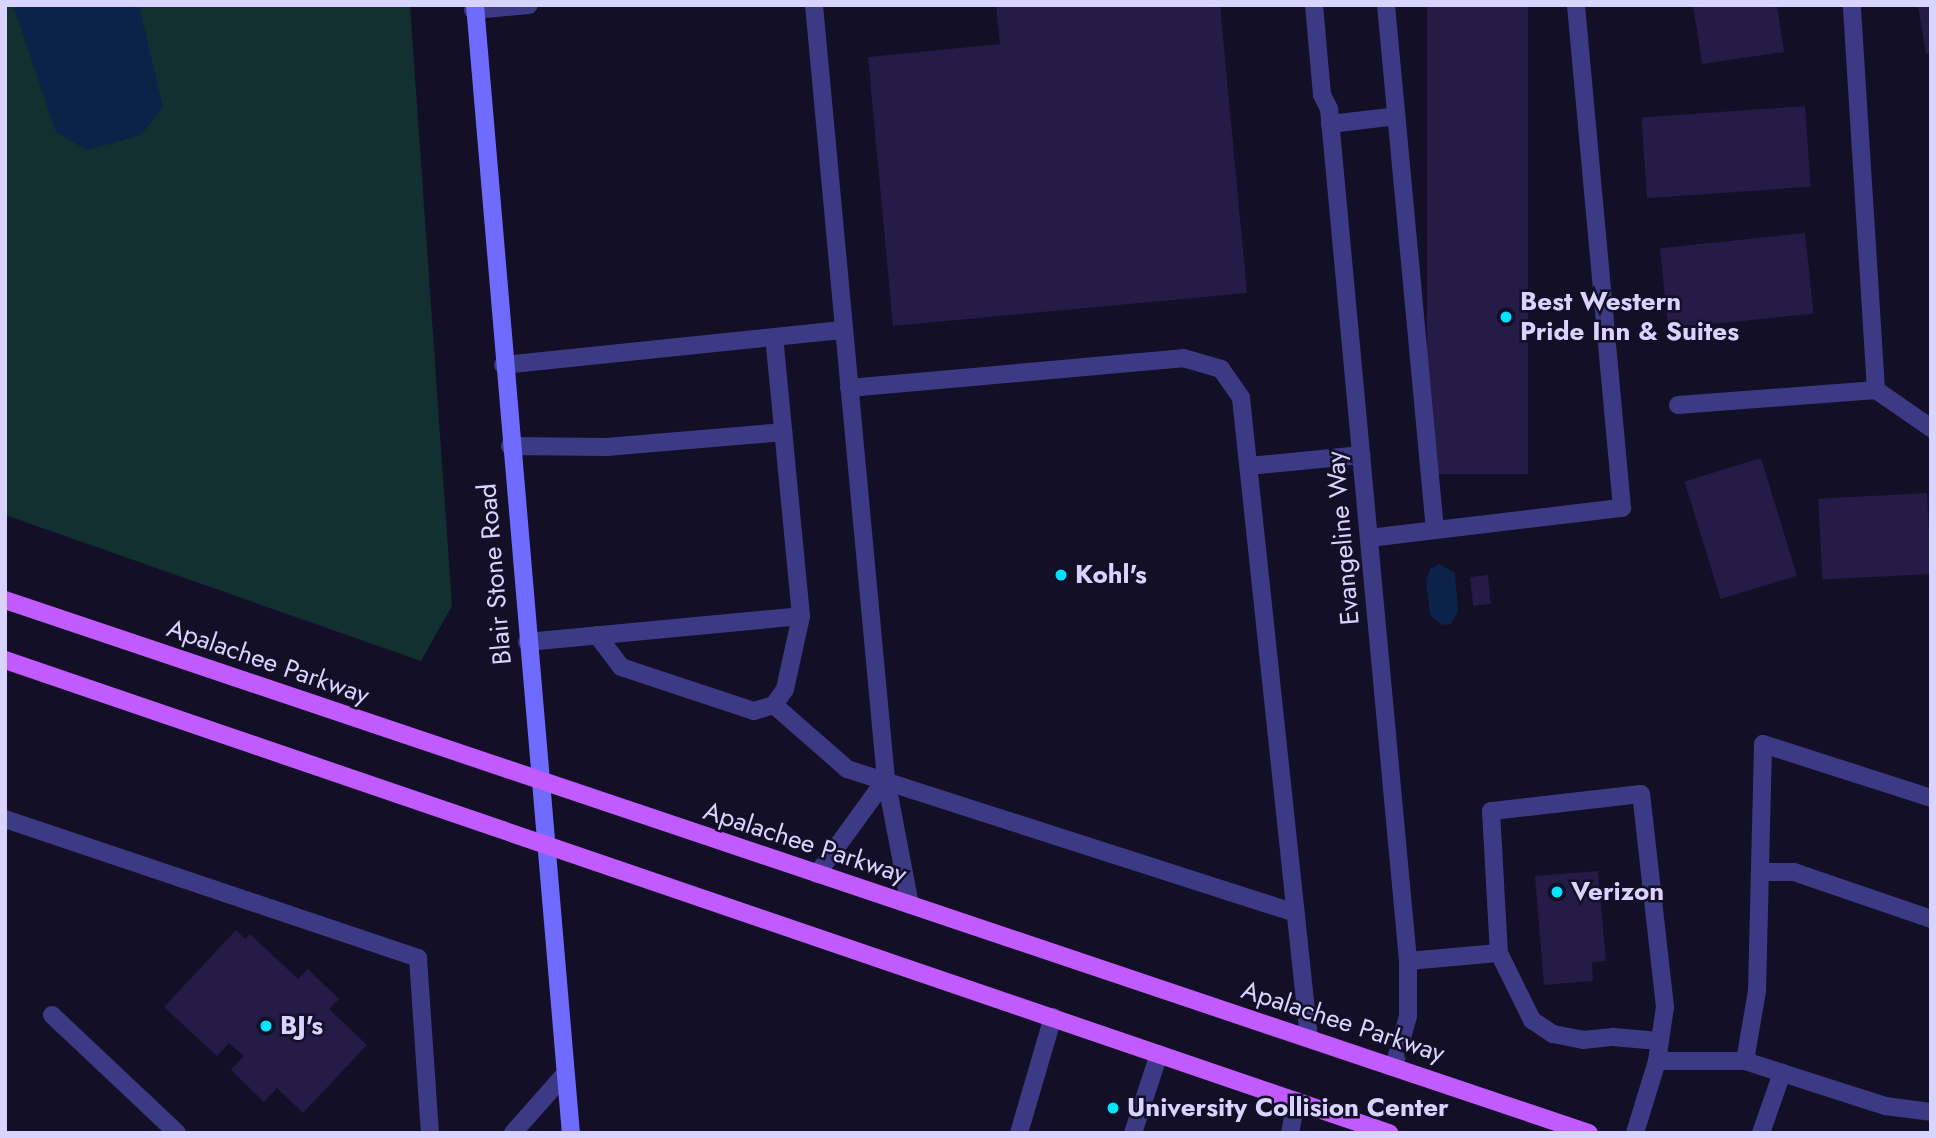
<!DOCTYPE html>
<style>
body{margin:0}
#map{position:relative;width:1936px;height:1138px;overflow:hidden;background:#130f26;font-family:Jost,sans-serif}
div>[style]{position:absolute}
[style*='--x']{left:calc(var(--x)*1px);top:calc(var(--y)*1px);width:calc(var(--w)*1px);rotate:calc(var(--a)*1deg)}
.green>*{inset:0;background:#12302f}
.water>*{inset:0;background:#0c2248}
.building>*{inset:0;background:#241b47;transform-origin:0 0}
.lane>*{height:18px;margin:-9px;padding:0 9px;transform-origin:9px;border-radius:9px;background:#3d3a85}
.street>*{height:18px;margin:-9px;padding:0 9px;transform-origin:9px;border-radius:9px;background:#3d3a85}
.secondary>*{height:18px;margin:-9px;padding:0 9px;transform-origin:9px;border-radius:9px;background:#6f6bff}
.primary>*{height:18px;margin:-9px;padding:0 9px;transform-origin:9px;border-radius:9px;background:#c25bff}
.dots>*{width:19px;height:19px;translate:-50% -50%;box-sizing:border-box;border:4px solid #130f26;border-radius:50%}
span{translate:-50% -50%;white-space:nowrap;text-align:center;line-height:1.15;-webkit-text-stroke:5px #130f26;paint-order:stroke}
.poi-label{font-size:26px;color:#d9d4ff;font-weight:700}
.left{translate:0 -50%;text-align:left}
.street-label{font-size:26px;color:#d9d4ff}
.frame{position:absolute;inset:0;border:7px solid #d9d4ff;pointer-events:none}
</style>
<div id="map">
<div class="green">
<div style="clip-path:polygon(5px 5px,410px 5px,452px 606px,421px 661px,5px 515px)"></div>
</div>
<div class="water">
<div style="clip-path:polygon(13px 5px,139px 5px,163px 107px,141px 135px,87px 150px,56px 132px)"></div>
<div style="clip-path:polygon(1439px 564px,1455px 573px,1458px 611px,1451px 624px,1442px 625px,1430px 615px,1426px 580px,1430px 569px)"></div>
</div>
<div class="building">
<div style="clip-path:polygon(996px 5px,1220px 5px,1247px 293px,893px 326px,868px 57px,1000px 44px)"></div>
<div style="left:1427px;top:5px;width:101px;height:469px"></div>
<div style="clip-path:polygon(1693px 5px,1777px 5px,1784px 52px,1702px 64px)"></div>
<div style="clip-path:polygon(1918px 5px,1931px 5px,1931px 53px,1926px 54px)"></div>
<div style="left:1805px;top:106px;width:81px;height:164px;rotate:86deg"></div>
<div style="left:1805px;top:233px;width:81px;height:146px;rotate:84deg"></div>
<div style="left:1761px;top:458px;width:123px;height:80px;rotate:73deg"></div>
<div style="left:1927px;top:493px;width:81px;height:109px;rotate:87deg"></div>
<div style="left:1488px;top:575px;width:29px;height:18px;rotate:84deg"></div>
<div style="clip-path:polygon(1598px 871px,1606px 961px,1592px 962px,1593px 981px,1544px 985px,1535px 876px)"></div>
<div style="clip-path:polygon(236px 930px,245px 939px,250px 934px,298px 979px,308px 969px,339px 999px,329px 1009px,367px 1045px,303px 1113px,277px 1088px,264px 1102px,231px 1070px,244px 1056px,229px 1043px,217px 1056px,164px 1007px)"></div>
</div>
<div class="lane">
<div style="--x:814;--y:5;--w:777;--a:84.69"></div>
<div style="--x:886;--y:779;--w:128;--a:79.2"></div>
<div style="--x:1386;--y:5;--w:527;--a:84.67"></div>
<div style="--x:473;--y:10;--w:56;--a:-5.1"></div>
<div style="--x:1330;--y:124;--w:67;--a:-6.8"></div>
<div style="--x:503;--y:365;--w:343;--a:-5.9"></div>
<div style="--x:849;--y:388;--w:335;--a:-5.1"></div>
<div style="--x:1183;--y:358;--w:40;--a:16"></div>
<div style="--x:1221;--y:369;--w:35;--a:55"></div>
<div style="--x:1241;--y:398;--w:644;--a:83.94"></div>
<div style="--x:1876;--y:390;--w:67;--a:34.6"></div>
<div style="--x:1678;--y:405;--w:199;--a:-4.3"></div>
<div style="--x:1876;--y:390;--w:386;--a:-93.6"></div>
<div style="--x:510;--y:446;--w:96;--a:0.6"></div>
<div style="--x:606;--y:447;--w:178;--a:-4.8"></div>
<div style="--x:1249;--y:466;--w:113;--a:-5.6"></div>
<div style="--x:1369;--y:538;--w:255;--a:-6.8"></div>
<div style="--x:1622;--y:508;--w:505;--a:-95.23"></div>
<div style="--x:597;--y:635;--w:40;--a:53"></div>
<div style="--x:621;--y:667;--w:140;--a:18.3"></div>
<div style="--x:754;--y:711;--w:21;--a:-17"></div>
<div style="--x:774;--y:705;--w:19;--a:-55"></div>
<div style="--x:785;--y:689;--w:75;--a:-77.6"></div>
<div style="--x:801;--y:616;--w:280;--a:-95.5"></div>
<div style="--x:527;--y:642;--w:275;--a:-5.4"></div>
<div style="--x:774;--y:705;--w:97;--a:41.2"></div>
<div style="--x:847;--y:769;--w:471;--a:17.8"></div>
<div style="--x:5;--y:819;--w:436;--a:18.6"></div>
<div style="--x:418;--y:958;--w:175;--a:86.1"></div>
<div style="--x:1760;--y:872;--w:34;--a:0"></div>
<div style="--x:1794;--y:872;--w:145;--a:18.9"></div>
<div style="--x:817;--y:874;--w:117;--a:-54"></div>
<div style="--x:1408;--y:961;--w:91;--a:-5"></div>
<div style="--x:52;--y:1015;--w:172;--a:43.3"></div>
<div style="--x:1657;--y:1061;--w:88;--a:0"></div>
<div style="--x:1745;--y:1061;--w:147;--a:17.8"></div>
<div style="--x:1885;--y:1106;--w:46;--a:7.4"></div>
<div style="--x:1745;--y:1061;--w:71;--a:-80.3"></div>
<div style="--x:1757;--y:991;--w:247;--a:-88.6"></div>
<div style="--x:1763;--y:744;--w:176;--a:17.8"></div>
<div style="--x:513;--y:1133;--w:79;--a:-48.6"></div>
<div style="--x:1019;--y:1133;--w:121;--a:-73.7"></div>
<div style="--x:1133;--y:1133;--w:83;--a:-71.8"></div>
<div style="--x:1290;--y:1133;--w:33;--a:-79"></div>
<div style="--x:1635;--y:1133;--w:75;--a:-73"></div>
<div style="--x:1657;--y:1061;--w:55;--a:-81.6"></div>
<div style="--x:1665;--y:1007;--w:214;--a:-96.4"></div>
<div style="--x:1641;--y:794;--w:151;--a:173.5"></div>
<div style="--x:1491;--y:811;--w:142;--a:86.8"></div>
<div style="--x:1499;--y:953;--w:75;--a:63.8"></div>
<div style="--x:1532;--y:1020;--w:25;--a:34"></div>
<div style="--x:1553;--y:1034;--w:31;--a:11"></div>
<div style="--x:1583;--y:1040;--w:30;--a:-6"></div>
<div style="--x:1613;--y:1037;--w:46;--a:5"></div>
<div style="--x:1761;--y:1133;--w:64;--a:-70.7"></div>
</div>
<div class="street">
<div style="--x:1314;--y:5;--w:90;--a:84.9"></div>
<div style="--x:1322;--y:95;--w:16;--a:63"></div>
<div style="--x:1329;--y:109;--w:856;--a:84.7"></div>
<div style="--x:1408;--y:961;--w:55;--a:90"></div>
<div style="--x:1408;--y:1016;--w:52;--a:105.6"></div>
</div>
<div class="secondary">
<div style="--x:475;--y:5;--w:1132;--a:85.14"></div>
</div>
<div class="primary">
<div style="--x:5;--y:600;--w:1671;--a:18.6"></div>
<div style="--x:5;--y:660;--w:1463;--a:18.87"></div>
</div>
<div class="dots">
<div style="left:1506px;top:317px;background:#00e5ff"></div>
<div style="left:1061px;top:575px;background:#00e5ff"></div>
<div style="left:1557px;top:892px;background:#00e5ff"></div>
<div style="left:266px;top:1026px;background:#00e5ff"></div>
<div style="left:1113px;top:1108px;background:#00e5ff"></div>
</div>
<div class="poi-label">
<span class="left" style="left:1520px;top:317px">Best Western<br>Pride Inn &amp; Suites</span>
<span class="left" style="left:1075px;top:575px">Kohl's</span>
<span class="left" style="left:1571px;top:892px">Verizon</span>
<span class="left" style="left:280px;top:1026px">BJ's</span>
<span class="left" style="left:1127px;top:1108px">University Collision Center</span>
</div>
<div class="street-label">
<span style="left:1343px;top:538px;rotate:-95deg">Evangeline Way</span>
<span style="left:495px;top:574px;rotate:-95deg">Blair Stone Road</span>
<span style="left:268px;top:662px;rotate:19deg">Apalachee Parkway</span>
<span style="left:805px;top:843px;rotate:18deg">Apalachee Parkway</span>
<span style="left:1343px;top:1022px;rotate:18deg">Apalachee Parkway</span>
</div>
<div class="frame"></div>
</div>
